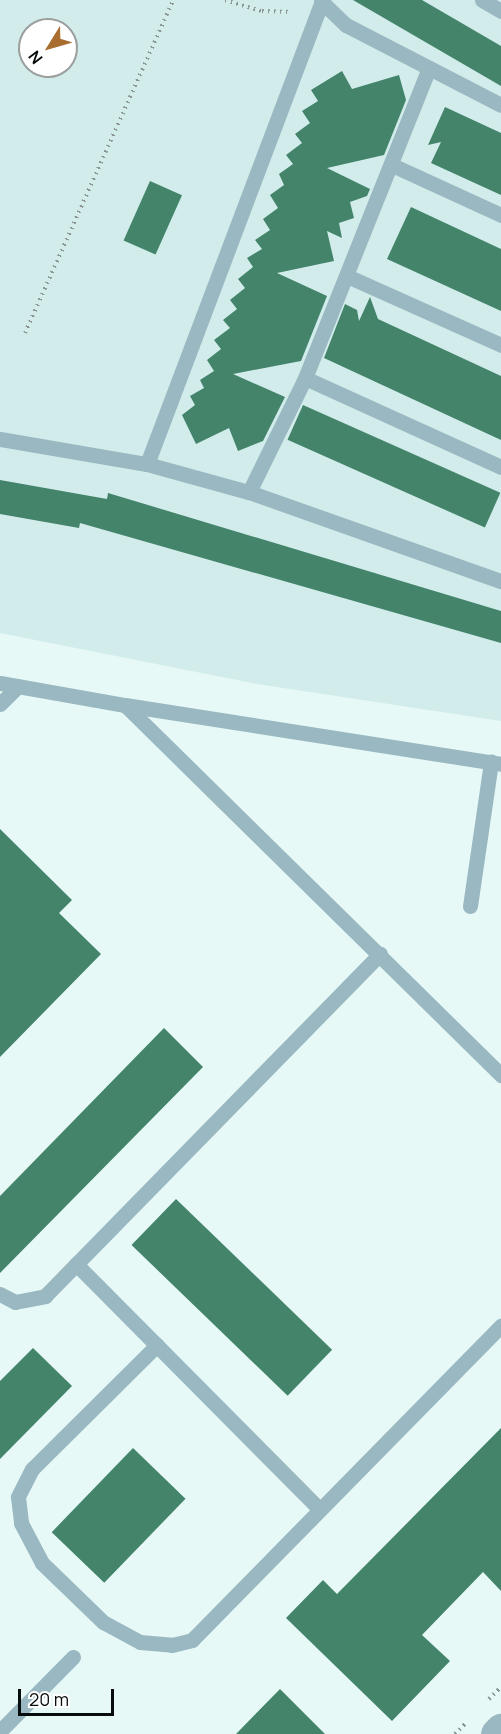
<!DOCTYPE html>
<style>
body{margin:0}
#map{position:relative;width:501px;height:1734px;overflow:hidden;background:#e6f9f7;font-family:Manrope,sans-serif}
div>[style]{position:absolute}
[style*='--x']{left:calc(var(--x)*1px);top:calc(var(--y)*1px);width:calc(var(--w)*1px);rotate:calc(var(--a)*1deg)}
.built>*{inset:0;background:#d1ecea}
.building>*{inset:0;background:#43846b;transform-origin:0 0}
.path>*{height:4px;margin-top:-2px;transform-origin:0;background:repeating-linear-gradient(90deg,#899695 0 1.5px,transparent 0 6px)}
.service>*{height:15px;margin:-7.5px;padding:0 7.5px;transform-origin:7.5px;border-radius:7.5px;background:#9ab8c1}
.tertiary>*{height:33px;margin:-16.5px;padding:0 16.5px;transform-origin:16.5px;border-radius:16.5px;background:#9ab8c1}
span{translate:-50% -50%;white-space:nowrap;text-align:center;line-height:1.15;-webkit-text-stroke:4.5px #fff;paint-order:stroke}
.north{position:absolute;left:18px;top:18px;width:60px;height:60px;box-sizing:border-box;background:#fff;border:2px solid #9c9e9e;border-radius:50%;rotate:233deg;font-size:16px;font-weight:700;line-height:24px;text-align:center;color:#070d0d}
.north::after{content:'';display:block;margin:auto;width:21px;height:27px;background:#a96d2f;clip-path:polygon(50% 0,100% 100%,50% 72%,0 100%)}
.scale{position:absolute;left:18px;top:1689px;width:96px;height:27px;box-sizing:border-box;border:3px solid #070d0d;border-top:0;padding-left:8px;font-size:18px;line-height:21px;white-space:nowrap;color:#070d0d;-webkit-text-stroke:4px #fff;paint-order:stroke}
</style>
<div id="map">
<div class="built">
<div style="clip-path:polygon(evenodd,0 0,501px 0,501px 721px,257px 684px,0 633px,0 0,30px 30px,66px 30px,66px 66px,30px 66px,30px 30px)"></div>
</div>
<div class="building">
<div style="clip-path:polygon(353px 0,422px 0,501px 46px,501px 86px)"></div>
<div style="clip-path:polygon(342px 71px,352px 89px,399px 75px,406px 100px,384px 155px,327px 168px,370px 189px,367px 196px,350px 202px,354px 218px,339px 223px,342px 238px,327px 231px,334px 261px,277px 273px,327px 296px,301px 361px,233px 374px,285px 397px,263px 441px,238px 451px,229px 428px,196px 444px,182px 415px,195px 405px,190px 396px,204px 388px,200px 380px,214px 371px,207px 360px,221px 349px,214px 340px,230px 328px,223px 320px,237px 309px,230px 300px,245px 288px,238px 279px,253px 267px,247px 258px,262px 249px,255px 240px,270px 230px,263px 219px,278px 208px,270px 195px,284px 185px,279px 174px,293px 164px,286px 155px,302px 143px,295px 134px,310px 123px,302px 111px,318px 101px,311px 90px)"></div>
<div style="clip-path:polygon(445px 107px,501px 133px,501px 195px,431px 163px,441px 142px,428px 145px)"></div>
<div style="left:150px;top:181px;width:35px;height:65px;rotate:24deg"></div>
<div style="clip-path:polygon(411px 207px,501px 249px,501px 311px,387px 259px)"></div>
<div style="clip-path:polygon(370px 297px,378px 319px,501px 376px,501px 440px,324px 358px,345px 304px,357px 310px,359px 321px)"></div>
<div style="left:303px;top:405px;width:216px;height:38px;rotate:24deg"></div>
<div style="clip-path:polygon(0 480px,107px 499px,108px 493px,501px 611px,501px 643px,80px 523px,79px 528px,0 514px)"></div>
<div style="clip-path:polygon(0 829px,72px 900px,59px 913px,101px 954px,0 1057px)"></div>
<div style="clip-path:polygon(164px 1028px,203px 1067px,0 1273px,0 1196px)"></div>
<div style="left:176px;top:1199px;width:217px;height:64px;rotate:44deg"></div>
<div style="clip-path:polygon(33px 1348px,72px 1386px,0 1459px,0 1381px)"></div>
<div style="clip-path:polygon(501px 1428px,501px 1591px,483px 1572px,422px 1635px,450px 1661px,392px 1721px,286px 1618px,323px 1580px,337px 1594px)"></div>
<div style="left:133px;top:1448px;width:73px;height:117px;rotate:44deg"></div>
<div style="clip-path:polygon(280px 1689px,325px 1734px,236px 1734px)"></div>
</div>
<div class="path">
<div style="--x:225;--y:0;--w:39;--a:17"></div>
<div style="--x:262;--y:11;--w:29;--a:2"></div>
<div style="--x:25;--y:333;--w:364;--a:-66"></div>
<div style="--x:489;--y:1699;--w:17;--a:-45"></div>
<div style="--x:455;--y:1734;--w:14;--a:-45"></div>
</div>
<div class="service">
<div style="--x:482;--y:0;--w:22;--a:30"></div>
<div style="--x:321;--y:1;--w:35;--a:44"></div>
<div style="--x:346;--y:25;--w:174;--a:27.3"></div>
<div style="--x:392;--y:165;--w:120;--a:24.6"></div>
<div style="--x:347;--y:276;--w:169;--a:24.1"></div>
<div style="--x:305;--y:378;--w:215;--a:24.4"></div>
<div style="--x:0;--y:439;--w:149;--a:9.7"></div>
<div style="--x:147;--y:464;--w:106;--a:15.4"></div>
<div style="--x:249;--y:492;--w:267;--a:19.5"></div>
<div style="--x:147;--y:464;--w:496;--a:-69.3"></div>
<div style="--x:249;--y:492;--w:127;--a:-63.8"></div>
<div style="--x:305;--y:378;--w:334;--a:-68.2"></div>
<div style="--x:0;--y:683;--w:127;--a:10"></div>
<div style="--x:125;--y:705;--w:528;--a:44.54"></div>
<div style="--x:0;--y:704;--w:25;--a:-45"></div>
<div style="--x:125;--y:705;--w:381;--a:8.9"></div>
<div style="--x:470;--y:906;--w:146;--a:-81.7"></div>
<div style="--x:76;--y:1264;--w:346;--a:45.2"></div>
<div style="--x:0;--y:1294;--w:17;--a:28"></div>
<div style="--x:15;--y:1302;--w:31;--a:-11"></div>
<div style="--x:45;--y:1296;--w:479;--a:-45.6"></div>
<div style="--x:157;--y:1345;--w:176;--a:135.2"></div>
<div style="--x:32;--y:1469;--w:31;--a:117"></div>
<div style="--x:18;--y:1497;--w:26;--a:83"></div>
<div style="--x:21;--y:1523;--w:45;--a:62.3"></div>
<div style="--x:42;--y:1563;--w:85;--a:44"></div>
<div style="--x:103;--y:1622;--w:42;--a:28.4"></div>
<div style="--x:140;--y:1642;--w:32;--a:5"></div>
<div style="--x:172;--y:1645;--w:21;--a:-14"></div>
<div style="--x:192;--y:1640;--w:441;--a:-45.5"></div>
<div style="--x:0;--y:1731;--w:104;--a:-45.4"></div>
</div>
<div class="tertiary">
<div style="--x:497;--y:1734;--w:6;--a:-45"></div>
</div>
<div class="north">N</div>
<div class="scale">20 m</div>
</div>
